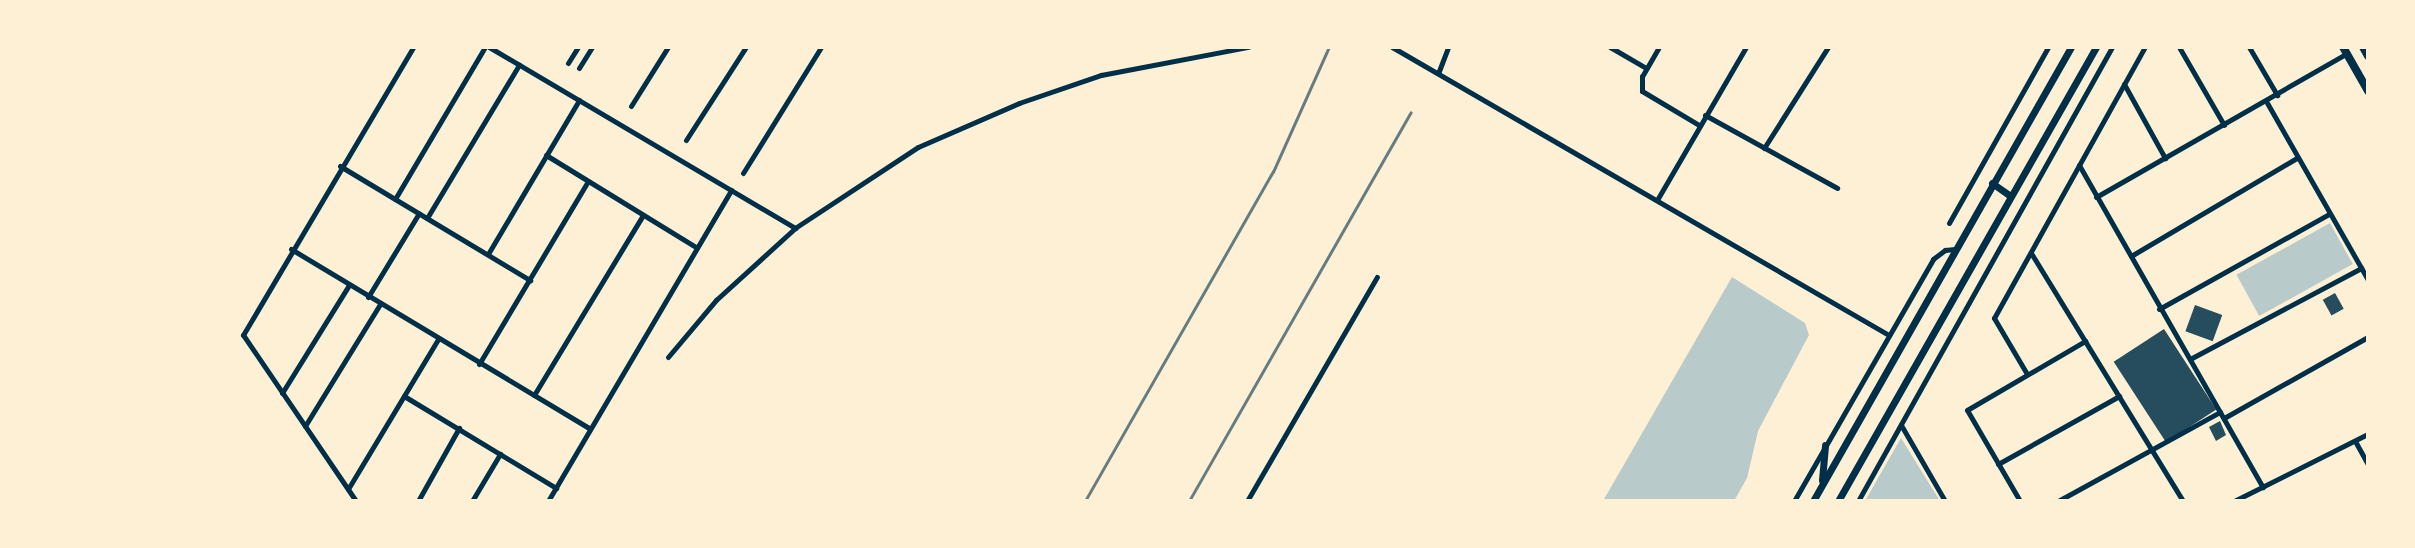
<!DOCTYPE html>
<style>
body{margin:0}
#map{position:relative;width:2415px;height:548px;overflow:hidden;background:#fdf0d5;font-family:Figtree,sans-serif}
div>[style]{position:absolute}
[style*='--x']{left:calc(var(--x)*1px);top:calc(var(--y)*1px);width:calc(var(--w)*1px);rotate:calc(var(--a)*1deg)}
.green>*{inset:0;background:#b9caca;transform-origin:0 0}
.building>*{inset:0;background:#264d5e;transform-origin:0 0}
.minor>*{height:5px;margin:-2.5px;padding:0 2.5px;transform-origin:2.5px;border-radius:2.5px;background:#003049}
.secondary>*{height:7px;margin:-3.5px;padding:0 3.5px;transform-origin:3.5px;border-radius:3.5px;background:#003049}
.primary>*{height:8px;margin:-4px;padding:0 4px;transform-origin:4px;border-radius:4px;background:#003049}
.rail>*{height:2.5px;margin:-1.25px;padding:0 1.25px;transform-origin:1.25px;border-radius:1.25px;background:#657d81}
span{translate:-50% -50%;white-space:nowrap;text-align:center;line-height:1.15;-webkit-text-stroke:5px #fdf0d5;paint-order:stroke}
.frame{position:absolute;inset:0;border:49px solid #fdf0d5;pointer-events:none}
</style>
<div id="map">
<div class="green">
<div style="left:2330px;top:223px;width:47px;height:107px;rotate:61deg"></div>
<div style="clip-path:polygon(1732px 277px,1805px 323px,1809px 335px,1758px 431px,1747px 478px,1734px 501px,1603px 501px)"></div>
<div style="clip-path:polygon(1901px 438px,1940px 501px,1865px 501px)"></div>
</div>
<div class="building">
<div style="left:2335px;top:293px;width:18px;height:14px;rotate:61deg"></div>
<div style="left:2195px;top:305px;width:29px;height:28px;rotate:20deg"></div>
<div style="left:2164px;top:329px;width:96px;height:60px;rotate:57deg"></div>
<div style="clip-path:polygon(2220px 421px,2226px 435px,2216px 441px,2209px 427px)"></div>
</div>
<div class="minor">
<div style="--x:489;--y:47;--w:356;--a:30.6"></div>
<div style="--x:1392;--y:47;--w:572;--a:30.11"></div>
<div style="--x:1610;--y:47;--w:42;--a:30.3"></div>
<div style="--x:1659;--y:47;--w:34;--a:120"></div>
<div style="--x:1642;--y:76;--w:15;--a:90"></div>
<div style="--x:1642;--y:91;--w:66;--a:30.8"></div>
<div style="--x:2179;--y:47;--w:90;--a:60"></div>
<div style="--x:2249;--y:47;--w:56;--a:59.7"></div>
<div style="--x:568;--y:63;--w:19;--a:-58"></div>
<div style="--x:579;--y:68;--w:25;--a:-58"></div>
<div style="--x:1439;--y:71;--w:26;--a:-69"></div>
<div style="--x:2124;--y:84;--w:85;--a:61"></div>
<div style="--x:2266;--y:101;--w:206;--a:60.3"></div>
<div style="--x:631;--y:106;--w:70;--a:-57.9"></div>
<div style="--x:1705;--y:115;--w:151;--a:28.9"></div>
<div style="--x:686;--y:140;--w:111;--a:-57.2"></div>
<div style="--x:1764;--y:148;--w:120;--a:-57.6"></div>
<div style="--x:546;--y:155;--w:177;--a:31.6"></div>
<div style="--x:2079;--y:165;--w:371;--a:60.3"></div>
<div style="--x:340;--y:166;--w:222;--a:31"></div>
<div style="--x:743;--y:173;--w:148;--a:-58.2"></div>
<div style="--x:2096;--y:197;--w:289;--a:-29.8"></div>
<div style="--x:395;--y:199;--w:177;--a:-59.4"></div>
<div style="--x:1657;--y:200;--w:177;--a:-59.8"></div>
<div style="--x:427;--y:218;--w:179;--a:-59"></div>
<div style="--x:1949;--y:223;--w:202;--a:-60.6"></div>
<div style="--x:291;--y:249;--w:349;--a:31"></div>
<div style="--x:2031;--y:253;--w:291;--a:58.5"></div>
<div style="--x:488;--y:254;--w:179;--a:-59.4"></div>
<div style="--x:2131;--y:256;--w:193;--a:-30.6"></div>
<div style="--x:368;--y:297;--w:98;--a:-58.7"></div>
<div style="--x:2159;--y:309;--w:195;--a:-29.2"></div>
<div style="--x:668;--y:357;--w:75;--a:-49.9"></div>
<div style="--x:716;--y:300;--w:107;--a:-42.3"></div>
<div style="--x:795;--y:228;--w:147;--a:-33.4"></div>
<div style="--x:918;--y:147;--w:110;--a:-23.5"></div>
<div style="--x:1019;--y:103;--w:87;--a:-18.9"></div>
<div style="--x:1101;--y:75;--w:150;--a:-10.8"></div>
<div style="--x:2190;--y:359;--w:194;--a:-28"></div>
<div style="--x:479;--y:364;--w:213;--a:-59.2"></div>
<div style="--x:2027;--y:374;--w:65;--a:-120.5"></div>
<div style="--x:1994;--y:318;--w:310;--a:-60.9"></div>
<div style="--x:282;--y:393;--w:127;--a:-58.2"></div>
<div style="--x:534;--y:395;--w:210;--a:-58.8"></div>
<div style="--x:404;--y:396;--w:178;--a:31.2"></div>
<div style="--x:2224;--y:418;--w:165;--a:-29.4"></div>
<div style="--x:1901;--y:425;--w:88;--a:59.9"></div>
<div style="--x:305;--y:426;--w:143;--a:-58.4"></div>
<div style="--x:2355;--y:441;--w:26;--a:61"></div>
<div style="--x:1998;--y:464;--w:139;--a:-29.3"></div>
<div style="--x:348;--y:489;--w:175;--a:-59"></div>
<div style="--x:356;--y:501;--w:201;--a:-124.2"></div>
<div style="--x:243;--y:335;--w:334;--a:-59.4"></div>
<div style="--x:418;--y:501;--w:84;--a:-60.7"></div>
<div style="--x:472;--y:501;--w:55;--a:-59.2"></div>
<div style="--x:548;--y:501;--w:361;--a:-59.5"></div>
<div style="--x:1247;--y:501;--w:259;--a:-59.9"></div>
<div style="--x:1794;--y:501;--w:279;--a:-60.1"></div>
<div style="--x:1933;--y:259;--w:15;--a:-37"></div>
<div style="--x:1945;--y:250;--w:10;--a:-6"></div>
<div style="--x:1858;--y:501;--w:520;--a:-60.77"></div>
<div style="--x:2020;--y:501;--w:105;--a:-120.2"></div>
<div style="--x:1967;--y:410;--w:137;--a:-30.3"></div>
<div style="--x:2058;--y:501;--w:185;--a:-28.8"></div>
<div style="--x:2234;--y:501;--w:150;--a:-26.6"></div>
</div>
<div class="secondary">
<div style="--x:1992;--y:183;--w:21;--a:35"></div>
<div style="--x:1822;--y:480;--w:35;--a:-85"></div>
<div style="--x:1813;--y:501;--w:522;--a:-60.39"></div>
<div style="--x:1838;--y:501;--w:522;--a:-60.39"></div>
</div>
<div class="primary">
<div style="--x:2343;--y:47;--w:51;--a:60.4"></div>
<div style="--x:2363;--y:47;--w:10;--a:61"></div>
</div>
<div class="rail">
<div style="--x:1085;--y:501;--w:379;--a:-60.3"></div>
<div style="--x:1273;--y:172;--w:137;--a:-65.9"></div>
<div style="--x:1189;--y:501;--w:447;--a:-60.3"></div>
</div>
<div class="frame"></div>
</div>
